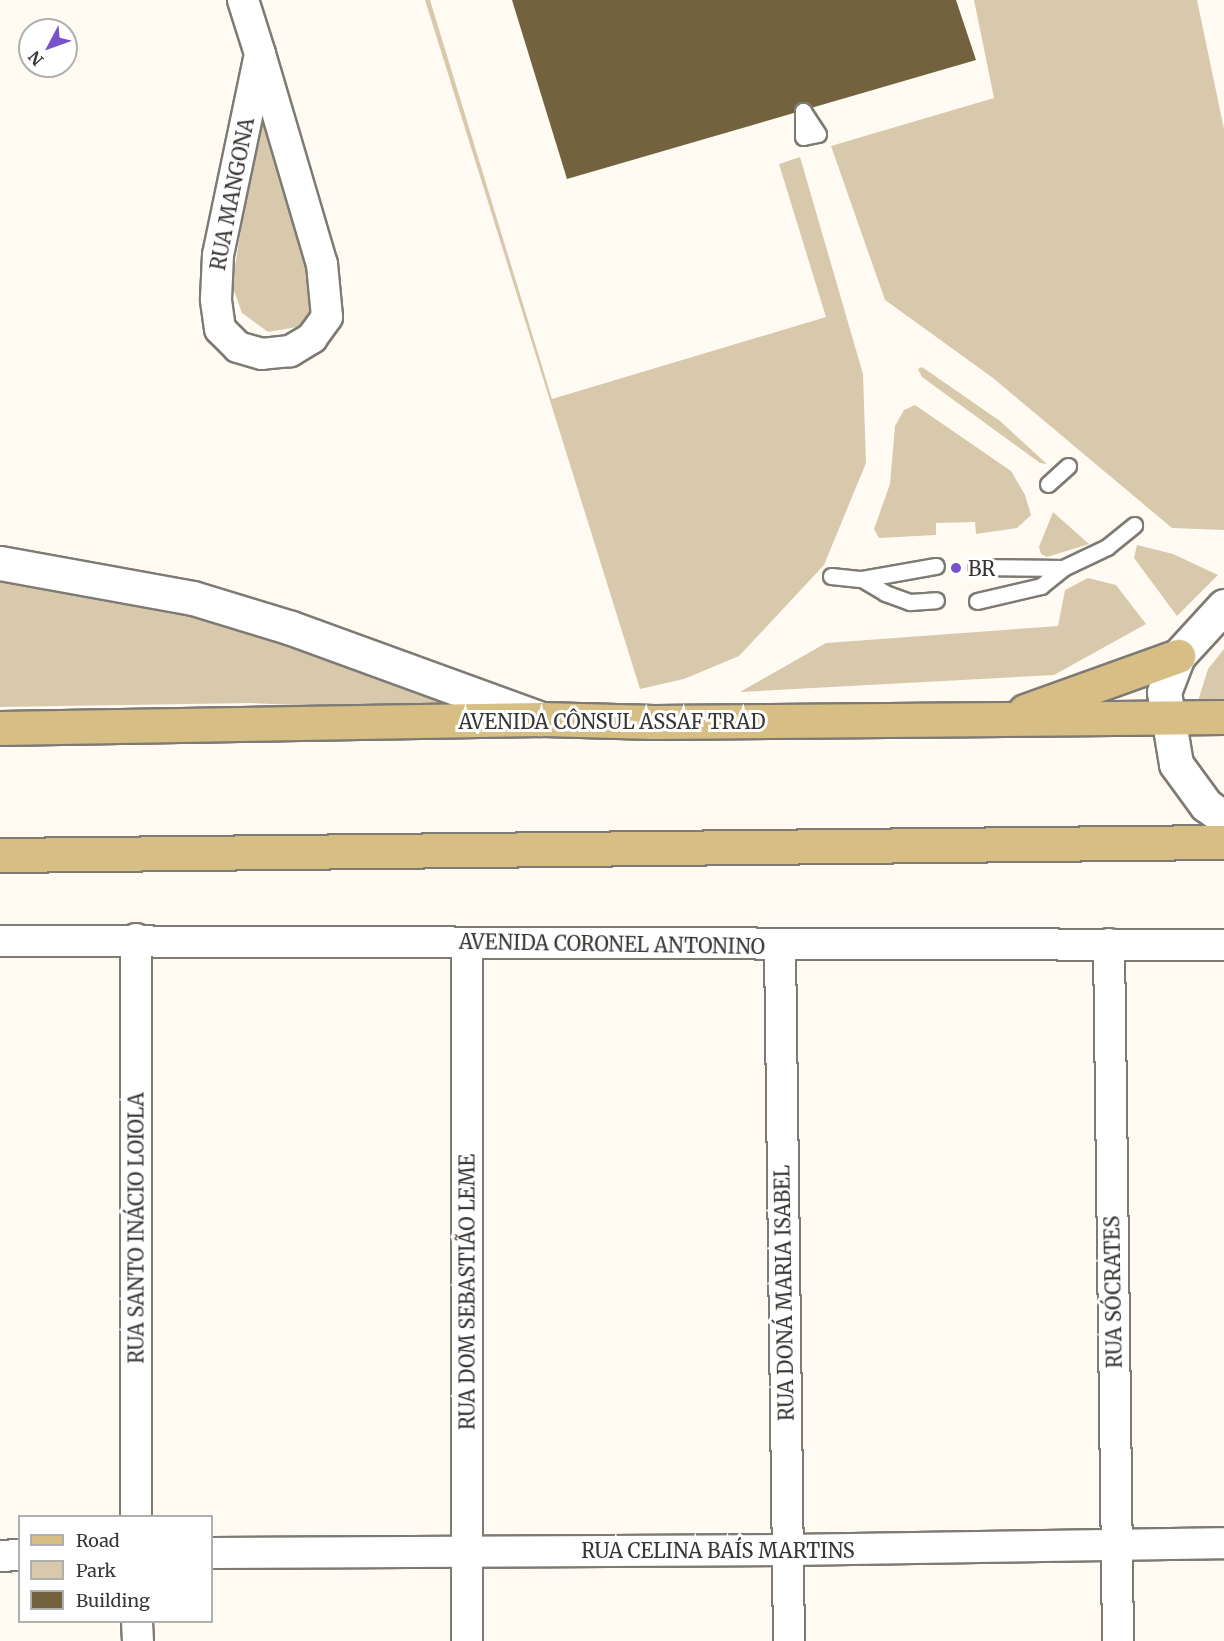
<!DOCTYPE html>
<meta charset="utf-8">
<style>
body{margin:0}
#map{position:relative;width:1224px;height:1641px;overflow:hidden;background:#fffbf3;font-family:Merriweather,serif}
div>[style]{position:absolute}
[style*='--x']{left:calc(var(--x)*1px);top:calc(var(--y)*1px);width:calc(var(--w)*1px);rotate:calc(var(--a)*1deg)}
.green>*{inset:0;background:#d8c9ac}
.building>*{inset:0;background:#73623e}
.roads{filter:drop-shadow(2px 0 #7e7a74) drop-shadow(-2px 0 #7e7a74) drop-shadow(0 2px #7e7a74) drop-shadow(0 -2px #7e7a74)}
.service>*{height:15px;margin:-7.5px;padding:0 7.5px;transform-origin:7.5px;border-radius:7.5px;background:#fff}
.minor>*{height:30px;margin:-15px;padding:0 15px;transform-origin:15px;border-radius:15px;background:#fff}
.tertiary>*{height:33px;margin:-16.5px;padding:0 16.5px;transform-origin:16.5px;border-radius:16.5px;background:#fff}
.secondary>*{height:33px;margin:-16.5px;padding:0 16.5px;transform-origin:16.5px;border-radius:16.5px;background:#fff}
.primary>*{height:33px;margin:-16.5px;padding:0 16.5px;transform-origin:16.5px;border-radius:16.5px;background:#d6be85}
.dots>*{width:16px;height:16px;translate:-50% -50%;box-sizing:border-box;border:3px solid #fff;border-radius:50%}
span{translate:-50% -50%;white-space:nowrap;text-align:center;line-height:1.15;-webkit-text-stroke:6px #fff;paint-order:stroke}
.street-label{font-size:20px;color:#383633}
.poi-label{font-size:20px;color:#383633}
.left{translate:0 -50%;text-align:left}
.legend{position:absolute;left:18px;top:1515px;width:195px;height:108px;box-sizing:border-box;background:#fff;border:2px solid #afafad;margin:0;padding:8px 10px;list-style:none;font-size:18px;color:#383633}
.legend li{display:flex;align-items:center;gap:12px;height:30px}
.legend b{width:30px;border:2px solid #afafad}
.north{position:absolute;left:18px;top:18px;width:60px;height:60px;box-sizing:border-box;background:#fff;border:2px solid #afafad;border-radius:50%;rotate:229deg;font-size:16px;font-weight:700;line-height:24px;text-align:center;color:#383633}
.north::after{content:'';display:block;margin:auto;width:21px;height:27px;background:#7952cb;clip-path:polygon(50% 0,100% 100%,50% 72%,0 100%)}
</style>
<div id="map">
<div class="green">
<div style="clip-path:polygon(425px 0,430px 0,552px 399px,826px 317px,779px 164px,800px 157px,863px 374px,866px 463px,824px 565px,739px 656px,684px 679px,640px 689px)"></div>
<div style="clip-path:polygon(974px 0,1197px 0,1224px 129px,1224px 530px,1172px 528px,993px 378px,885px 300px,831px 146px,994px 98px)"></div>
<div style="clip-path:polygon(260px 112px,310px 257px,316px 304px,303px 326px,268px 332px,242px 313px,232px 285px)"></div>
<div style="clip-path:polygon(922px 367px,1000px 421px,1047px 464px,1040px 463px,922px 377px,918px 369px)"></div>
<div style="clip-path:polygon(915px 405px,1011px 471px,1025px 495px,1031px 515px,1017px 528px,976px 534px,975px 522px,936px 523px,936px 535px,879px 538px,874px 529px,890px 484px,895px 426px,904px 410px)"></div>
<div style="clip-path:polygon(1053px 512px,1089px 544px,1047px 557px,1041px 554px,1039px 547px)"></div>
<div style="clip-path:polygon(1137px 545px,1173px 554px,1218px 575px,1177px 616px,1134px 558px)"></div>
<div style="clip-path:polygon(1088px 578px,1116px 585px,1146px 624px,1054px 675px,740px 692px,826px 643px,1058px 626px,1065px 590px)"></div>
<div style="clip-path:polygon(0 579px,142px 601px,315px 648px,440px 695px,442px 703px,432px 711px,251px 703px,0 707px)"></div>
<div style="clip-path:polygon(1224px 649px,1224px 701px,1198px 701px,1208px 669px)"></div>
</div>
<div class="building">
<div style="clip-path:polygon(512px 0,956px 0,976px 60px,567px 179px)"></div>
</div>
<div class="roads">
<div class="service">
<div style="--x:803;--y:111;--w:27;--a:57"></div>
<div style="--x:818;--y:134;--w:15;--a:169"></div>
<div style="--x:803;--y:137;--w:26;--a:-90"></div>
<div style="--x:1048;--y:484;--w:27;--a:-42"></div>
<div style="--x:976;--y:567;--w:87;--a:0.7"></div>
<div style="--x:1063;--y:568;--w:49;--a:-25.5"></div>
<div style="--x:1107;--y:547;--w:35;--a:-39"></div>
<div style="--x:831;--y:576;--w:31;--a:6"></div>
<div style="--x:862;--y:579;--w:75;--a:-10"></div>
<div style="--x:862;--y:579;--w:27;--a:31"></div>
<div style="--x:885;--y:593;--w:27;--a:20"></div>
<div style="--x:910;--y:602;--w:26;--a:-4"></div>
<div style="--x:977;--y:601;--w:66;--a:-13.2"></div>
<div style="--x:1041;--y:586;--w:28;--a:-39"></div>
</div>
<div class="minor">
<div style="--x:243;--y:0;--w:57;--a:72.5"></div>
<div style="--x:260;--y:54;--w:219;--a:73.6"></div>
<div style="--x:322;--y:264;--w:53;--a:84.6"></div>
<div style="--x:327;--y:317;--w:26;--a:126"></div>
<div style="--x:312;--y:338;--w:26;--a:149"></div>
<div style="--x:290;--y:351;--w:28;--a:174"></div>
<div style="--x:262;--y:354;--w:25;--a:-164"></div>
<div style="--x:238;--y:347;--w:25;--a:-135"></div>
<div style="--x:220;--y:329;--w:30;--a:-98"></div>
<div style="--x:216;--y:299;--w:44;--a:-87.4"></div>
<div style="--x:218;--y:255;--w:205;--a:-78.2"></div>
<div style="--x:136;--y:939;--w:577;--a:90"></div>
<div style="--x:0;--y:941;--w:1224;--a:0.19"></div>
<div style="--x:1109;--y:944;--w:697;--a:89.26"></div>
<div style="--x:780;--y:946;--w:695;--a:89.26"></div>
<div style="--x:212;--y:1553;--w:576;--a:-0.3"></div>
<div style="--x:788;--y:1550;--w:436;--a:-0.9"></div>
<div style="--x:0;--y:1556;--w:20;--a:-3"></div>
<div style="--x:137;--y:1622;--w:19;--a:87"></div>
<div style="--x:467;--y:1641;--w:698;--a:-90"></div>
</div>
<div class="tertiary">
<div style="--x:0;--y:563;--w:196;--a:10.3"></div>
<div style="--x:193;--y:598;--w:102;--a:17"></div>
<div style="--x:291;--y:628;--w:266;--a:20"></div>
</div>
<div class="secondary">
<div style="--x:1224;--y:606;--w:68;--a:132.6"></div>
<div style="--x:1178;--y:656;--w:39;--a:111"></div>
<div style="--x:1164;--y:692;--w:73;--a:80.5"></div>
<div style="--x:1176;--y:764;--w:51;--a:53.8"></div>
<div style="--x:1206;--y:805;--w:22;--a:36"></div>
</div>
<div class="primary">
<div style="--x:1025;--y:711;--w:163;--a:-19.8"></div>
<div style="--x:0;--y:728;--w:543;--a:-0.95"></div>
<div style="--x:543;--y:719;--w:111;--a:1.5"></div>
<div style="--x:654;--y:722;--w:570;--a:-0.5"></div>
<div style="--x:0;--y:855;--w:1224;--a:-0.61"></div>
</div>
</div>
<div class="dots">
<div style="left:956px;top:568px;background:#7952cb"></div>
</div>
<div class="street-label">
<span style="left:232px;top:194px;rotate:-79deg">RUA MANGONA</span>
<span style="left:612px;top:721px">AVENIDA CÔNSUL ASSAF TRAD</span>
<span style="left:612px;top:944px;rotate:1deg">AVENIDA CORONEL ANTONINO</span>
<span style="left:136px;top:1228px;rotate:-90deg">RUA SANTO INÁCIO LOIOLA</span>
<span style="left:467px;top:1292px;rotate:-90deg">RUA DOM SEBASTIÃO LEME</span>
<span style="left:1113px;top:1292px;rotate:-91deg">RUA SÓCRATES</span>
<span style="left:784px;top:1293px;rotate:-91deg">RUA DONÁ MARIA ISABEL</span>
<span style="left:718px;top:1550px">RUA CELINA BAÍS MARTINS</span>
</div>
<div class="poi-label">
<span class="left" style="left:968px;top:568px">BR</span>
</div>
<ul class="legend">
<li><b style="height:8px;background:#d6be85"></b>Road</li>
<li><b style="height:16px;background:#d8c9ac"></b>Park</li>
<li><b style="height:16px;background:#73623e"></b>Building</li>
</ul>
<div class="north">N</div>
</div>
